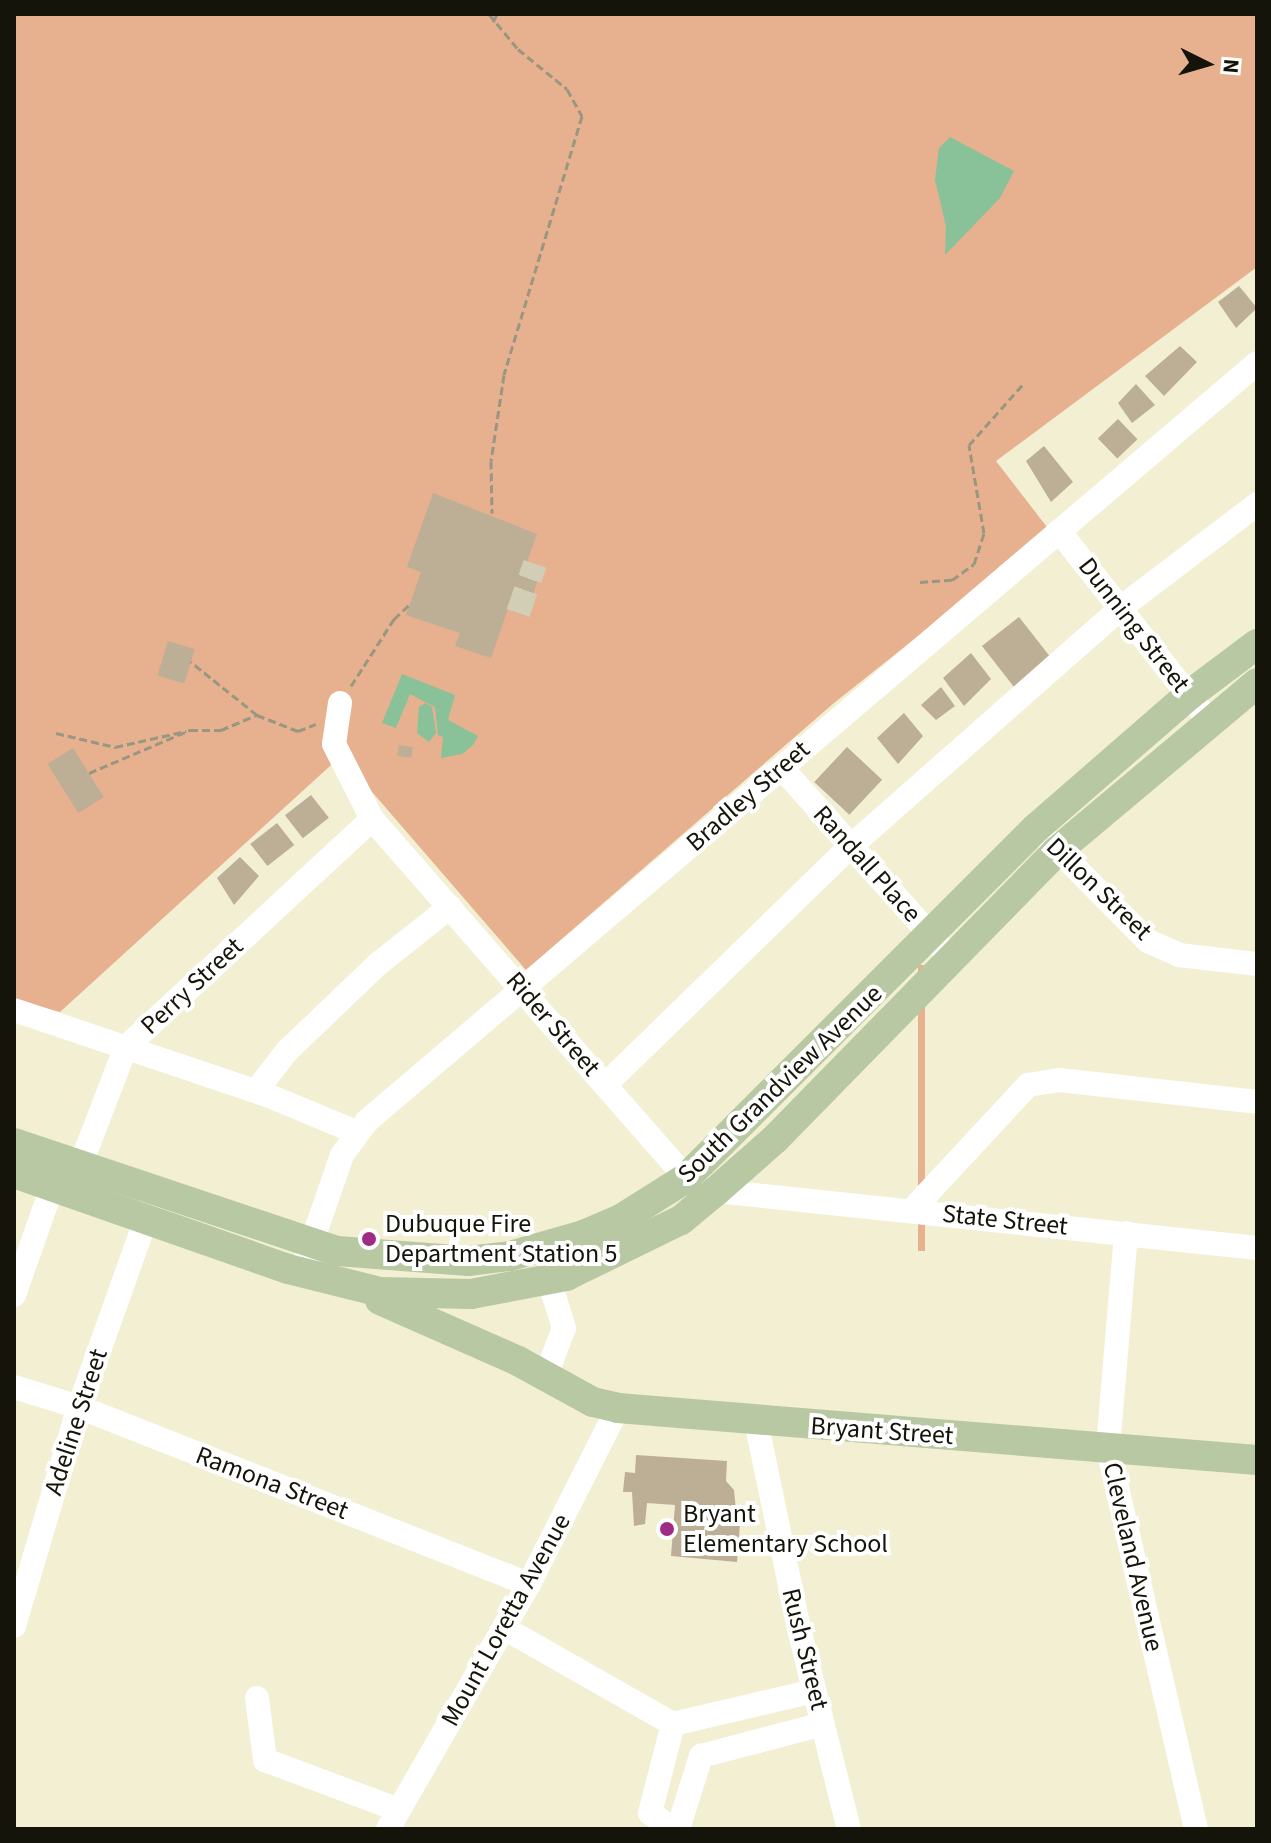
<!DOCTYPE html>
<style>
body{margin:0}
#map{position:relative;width:1271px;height:1843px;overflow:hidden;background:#f2efd3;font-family:"Source Sans 3",sans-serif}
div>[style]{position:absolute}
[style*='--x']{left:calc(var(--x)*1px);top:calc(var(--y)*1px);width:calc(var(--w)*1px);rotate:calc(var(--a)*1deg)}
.green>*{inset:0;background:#e7b08e;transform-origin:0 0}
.water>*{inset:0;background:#89c198}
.building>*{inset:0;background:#bdae96;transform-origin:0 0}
.minor-tunnel>*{height:24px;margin-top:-12px;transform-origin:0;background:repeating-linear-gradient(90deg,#d1ceb5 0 24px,transparent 0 36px)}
.path>*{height:3px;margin-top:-1.5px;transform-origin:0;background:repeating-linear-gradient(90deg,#999682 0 8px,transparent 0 12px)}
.minor>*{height:24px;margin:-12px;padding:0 12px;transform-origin:12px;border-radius:12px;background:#fff}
.major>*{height:30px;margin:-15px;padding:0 15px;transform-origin:15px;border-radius:15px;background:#b7c8a2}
.dots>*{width:22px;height:22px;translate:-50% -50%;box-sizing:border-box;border:4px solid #fff;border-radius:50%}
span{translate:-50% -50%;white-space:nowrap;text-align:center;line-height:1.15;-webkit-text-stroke:8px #fff;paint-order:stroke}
.street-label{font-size:26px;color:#15140a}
.poi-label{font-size:26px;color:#15140a}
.left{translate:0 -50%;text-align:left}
.frame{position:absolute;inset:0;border:16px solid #15140a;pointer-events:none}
.north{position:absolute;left:1167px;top:24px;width:80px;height:80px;-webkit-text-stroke:6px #fff;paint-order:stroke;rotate:95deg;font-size:22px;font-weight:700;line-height:32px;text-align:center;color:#15140a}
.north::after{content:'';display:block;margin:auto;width:28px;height:36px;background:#15140a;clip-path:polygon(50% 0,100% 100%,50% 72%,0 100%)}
</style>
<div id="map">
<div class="green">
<div style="clip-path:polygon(14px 14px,1257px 14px,1257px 267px,996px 461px,1050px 531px,834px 703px,526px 970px,341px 756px,60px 1012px,14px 999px)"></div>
<div style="left:918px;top:965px;width:7px;height:286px"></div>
</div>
<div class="water">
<div style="clip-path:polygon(950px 137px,1014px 171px,1000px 198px,945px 255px,946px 226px,935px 180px,939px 148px)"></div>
<div style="clip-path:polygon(402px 674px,455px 695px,448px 720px,478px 736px,473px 745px,462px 754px,441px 758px,443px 737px,438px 735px,435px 707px,410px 694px,396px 728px,382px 723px)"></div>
<div style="clip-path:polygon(425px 703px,432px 707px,436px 733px,429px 742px,417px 733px,419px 707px)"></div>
</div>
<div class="building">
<div style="clip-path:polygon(1239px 286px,1257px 308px,1236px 328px,1218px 302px)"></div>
<div style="clip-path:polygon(1180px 346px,1197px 362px,1164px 396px,1145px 376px)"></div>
<div style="clip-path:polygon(1136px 384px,1155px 405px,1132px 423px,1118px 403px)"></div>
<div style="left:1118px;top:419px;width:28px;height:28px;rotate:46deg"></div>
<div style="clip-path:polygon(1044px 446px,1073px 482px,1051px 502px,1026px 461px)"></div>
<div style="clip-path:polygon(433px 493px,537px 534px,527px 562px,542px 567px,526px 616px,508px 609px,491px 658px,455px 646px,460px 633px,406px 615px,421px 572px,407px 567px)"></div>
<div style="left:1019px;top:617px;width:54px;height:47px;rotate:52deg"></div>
<div style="left:168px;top:641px;width:28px;height:36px;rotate:17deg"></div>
<div style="clip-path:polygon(971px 653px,991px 679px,964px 706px,943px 678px)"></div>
<div style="clip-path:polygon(941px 687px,955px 706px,936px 720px,921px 705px)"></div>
<div style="clip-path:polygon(904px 713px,923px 736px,898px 764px,877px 738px)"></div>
<div style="left:399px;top:745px;width:14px;height:11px;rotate:8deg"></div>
<div style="left:847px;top:747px;width:48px;height:48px;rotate:43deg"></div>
<div style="left:73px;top:748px;width:58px;height:30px;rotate:58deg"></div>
<div style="left:311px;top:795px;width:29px;height:33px;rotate:52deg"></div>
<div style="left:277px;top:823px;width:28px;height:34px;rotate:52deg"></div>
<div style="clip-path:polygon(240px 857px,259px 876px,234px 905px,217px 878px)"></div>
<div style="clip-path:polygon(636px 1455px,727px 1461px,726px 1481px,734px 1490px,736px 1510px,741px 1511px,737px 1562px,671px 1556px,675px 1505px,647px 1503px,645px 1524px,634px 1526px,632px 1492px,623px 1492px,625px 1472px,635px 1473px)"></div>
</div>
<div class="minor-tunnel">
<div style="--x:518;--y:613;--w:52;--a:-70.9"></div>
</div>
<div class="path">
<div style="--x:489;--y:14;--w:45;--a:50.4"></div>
<div style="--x:518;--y:49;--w:63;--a:39.2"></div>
<div style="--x:567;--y:89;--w:31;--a:61"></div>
<div style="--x:582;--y:116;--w:270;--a:106.8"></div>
<div style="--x:504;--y:375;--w:87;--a:98.6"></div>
<div style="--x:491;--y:461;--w:52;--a:88.9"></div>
<div style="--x:493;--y:22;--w:9;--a:-63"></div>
<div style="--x:920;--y:582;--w:32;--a:-4"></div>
<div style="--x:952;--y:580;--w:27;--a:-36"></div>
<div style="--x:974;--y:564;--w:33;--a:-72"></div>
<div style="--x:984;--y:533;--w:89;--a:-99.7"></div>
<div style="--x:969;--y:445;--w:83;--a:-48.4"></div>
<div style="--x:351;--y:686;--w:80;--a:-57.3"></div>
<div style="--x:394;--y:619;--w:22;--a:-43"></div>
<div style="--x:257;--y:715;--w:44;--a:21.3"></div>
<div style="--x:298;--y:731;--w:19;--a:-21"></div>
<div style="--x:56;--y:733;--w:61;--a:13.3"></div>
<div style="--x:115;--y:747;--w:73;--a:-12.7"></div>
<div style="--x:89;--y:773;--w:110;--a:-23.1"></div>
<div style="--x:190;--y:730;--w:31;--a:0"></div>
<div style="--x:221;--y:730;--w:39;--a:-23"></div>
<div style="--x:257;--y:715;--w:85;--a:-141.2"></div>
</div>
<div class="minor">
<div style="--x:1059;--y:531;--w:241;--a:51.7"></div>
<div style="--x:340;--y:703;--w:41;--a:98.3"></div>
<div style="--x:334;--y:744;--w:84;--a:63.1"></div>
<div style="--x:372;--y:819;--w:477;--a:48.8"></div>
<div style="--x:686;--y:1178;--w:33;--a:23"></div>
<div style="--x:716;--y:1191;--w:544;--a:6.01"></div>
<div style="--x:782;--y:768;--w:238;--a:48.4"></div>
<div style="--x:1036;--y:828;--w:159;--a:45.3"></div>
<div style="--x:1148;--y:941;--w:34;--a:24"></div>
<div style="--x:1179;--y:955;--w:79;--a:6.6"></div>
<div style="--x:14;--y:1010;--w:267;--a:18.6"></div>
<div style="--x:267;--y:1095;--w:96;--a:22.6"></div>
<div style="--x:605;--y:1085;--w:343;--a:-44.2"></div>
<div style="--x:851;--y:846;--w:361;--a:-41.4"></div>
<div style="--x:1122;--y:607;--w:170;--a:-37.3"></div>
<div style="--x:256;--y:1091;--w:51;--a:-52.2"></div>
<div style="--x:287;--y:1051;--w:126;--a:-43.7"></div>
<div style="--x:378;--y:964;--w:92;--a:-38.4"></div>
<div style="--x:75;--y:1179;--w:142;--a:-68.9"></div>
<div style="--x:126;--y:1047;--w:335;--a:-42.8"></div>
<div style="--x:912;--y:1210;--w:171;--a:-47.1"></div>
<div style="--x:1028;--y:1085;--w:31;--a:-9"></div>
<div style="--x:1059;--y:1080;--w:199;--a:6.3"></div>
<div style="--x:1126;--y:1233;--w:216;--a:94.8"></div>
<div style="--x:1108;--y:1448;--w:391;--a:77"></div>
<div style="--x:301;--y:1273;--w:125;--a:-70.8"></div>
<div style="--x:342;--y:1155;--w:42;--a:-53.7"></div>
<div style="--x:367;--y:1121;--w:1169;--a:-40.42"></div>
<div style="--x:14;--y:1295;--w:114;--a:-70.6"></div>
<div style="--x:546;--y:1375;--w:50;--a:-69"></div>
<div style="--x:564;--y:1328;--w:50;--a:-107.4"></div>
<div style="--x:14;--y:1387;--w:68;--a:17.1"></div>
<div style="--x:79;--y:1407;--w:484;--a:21.5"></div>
<div style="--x:756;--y:1421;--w:212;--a:78.3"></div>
<div style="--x:799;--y:1629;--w:206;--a:76"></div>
<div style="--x:14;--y:1626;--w:228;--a:-73.5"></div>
<div style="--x:79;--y:1407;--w:218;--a:-70.4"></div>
<div style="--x:504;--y:1628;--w:194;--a:29.6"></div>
<div style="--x:673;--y:1724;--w:145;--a:-13.2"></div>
<div style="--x:257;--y:1698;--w:63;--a:82.6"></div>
<div style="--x:265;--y:1760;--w:143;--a:20.5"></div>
<div style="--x:673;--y:1724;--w:92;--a:104.5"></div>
<div style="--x:650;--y:1813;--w:29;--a:34"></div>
<div style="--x:388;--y:1829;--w:283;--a:-60.1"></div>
<div style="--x:529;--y:1584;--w:197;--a:-63.2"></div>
<div style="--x:678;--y:1829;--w:77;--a:-72.5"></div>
<div style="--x:701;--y:1756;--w:126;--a:-14.7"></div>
</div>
<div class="major">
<div style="--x:14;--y:1143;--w:341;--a:18.5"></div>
<div style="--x:337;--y:1251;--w:131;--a:4.4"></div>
<div style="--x:468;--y:1261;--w:42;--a:-6.8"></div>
<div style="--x:510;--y:1256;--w:76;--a:-16"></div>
<div style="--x:583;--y:1235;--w:41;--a:-22.8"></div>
<div style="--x:621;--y:1219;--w:77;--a:-32.2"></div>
<div style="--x:686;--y:1178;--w:495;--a:-45"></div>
<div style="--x:1036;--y:828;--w:203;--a:-41"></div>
<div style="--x:1189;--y:695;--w:85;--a:-36.9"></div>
<div style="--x:14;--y:1173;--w:290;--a:19.3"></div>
<div style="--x:288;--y:1269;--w:95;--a:14"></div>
<div style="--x:380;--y:1292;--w:91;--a:1.3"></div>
<div style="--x:471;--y:1294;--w:97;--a:-10.7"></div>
<div style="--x:566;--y:1276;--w:128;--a:-26"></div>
<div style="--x:681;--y:1220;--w:45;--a:-39.6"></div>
<div style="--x:716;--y:1191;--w:79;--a:-41.4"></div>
<div style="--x:775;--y:1139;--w:403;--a:-45.6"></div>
<div style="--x:1057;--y:851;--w:261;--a:-40"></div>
<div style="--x:380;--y:1300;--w:151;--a:23.8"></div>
<div style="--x:518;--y:1361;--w:85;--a:28.7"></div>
<div style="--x:593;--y:1402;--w:26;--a:13"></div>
<div style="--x:618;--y:1408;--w:641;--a:4.65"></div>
</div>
<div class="dots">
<div style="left:369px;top:1239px;background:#a02b85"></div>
<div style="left:667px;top:1529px;background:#a02b85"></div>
</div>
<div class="street-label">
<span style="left:1134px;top:625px;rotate:52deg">Dunning Street</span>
<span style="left:748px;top:796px;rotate:-41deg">Bradley Street</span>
<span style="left:867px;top:864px;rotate:48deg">Randall Place</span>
<span style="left:1099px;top:889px;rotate:44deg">Dillon Street</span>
<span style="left:192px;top:986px;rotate:-43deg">Perry Street</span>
<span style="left:553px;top:1024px;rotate:49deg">Rider Street</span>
<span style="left:780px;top:1084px;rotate:-44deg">South Grandview Avenue</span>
<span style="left:1005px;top:1220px;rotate:6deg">State Street</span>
<span style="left:76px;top:1422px;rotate:-72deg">Adeline Street</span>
<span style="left:882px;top:1431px;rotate:4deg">Bryant Street</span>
<span style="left:272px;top:1483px;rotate:21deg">Ramona Street</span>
<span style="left:1133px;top:1557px;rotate:77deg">Cleveland Avenue</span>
<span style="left:506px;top:1620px;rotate:-61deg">Mount Loretta Avenue</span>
<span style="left:805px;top:1649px;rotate:76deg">Rush Street</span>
</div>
<div class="poi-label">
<span class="left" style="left:385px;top:1239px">Dubuque Fire<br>Department Station 5</span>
<span class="left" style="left:683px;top:1529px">Bryant<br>Elementary School</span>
</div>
<div class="frame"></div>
<div class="north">N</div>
</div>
